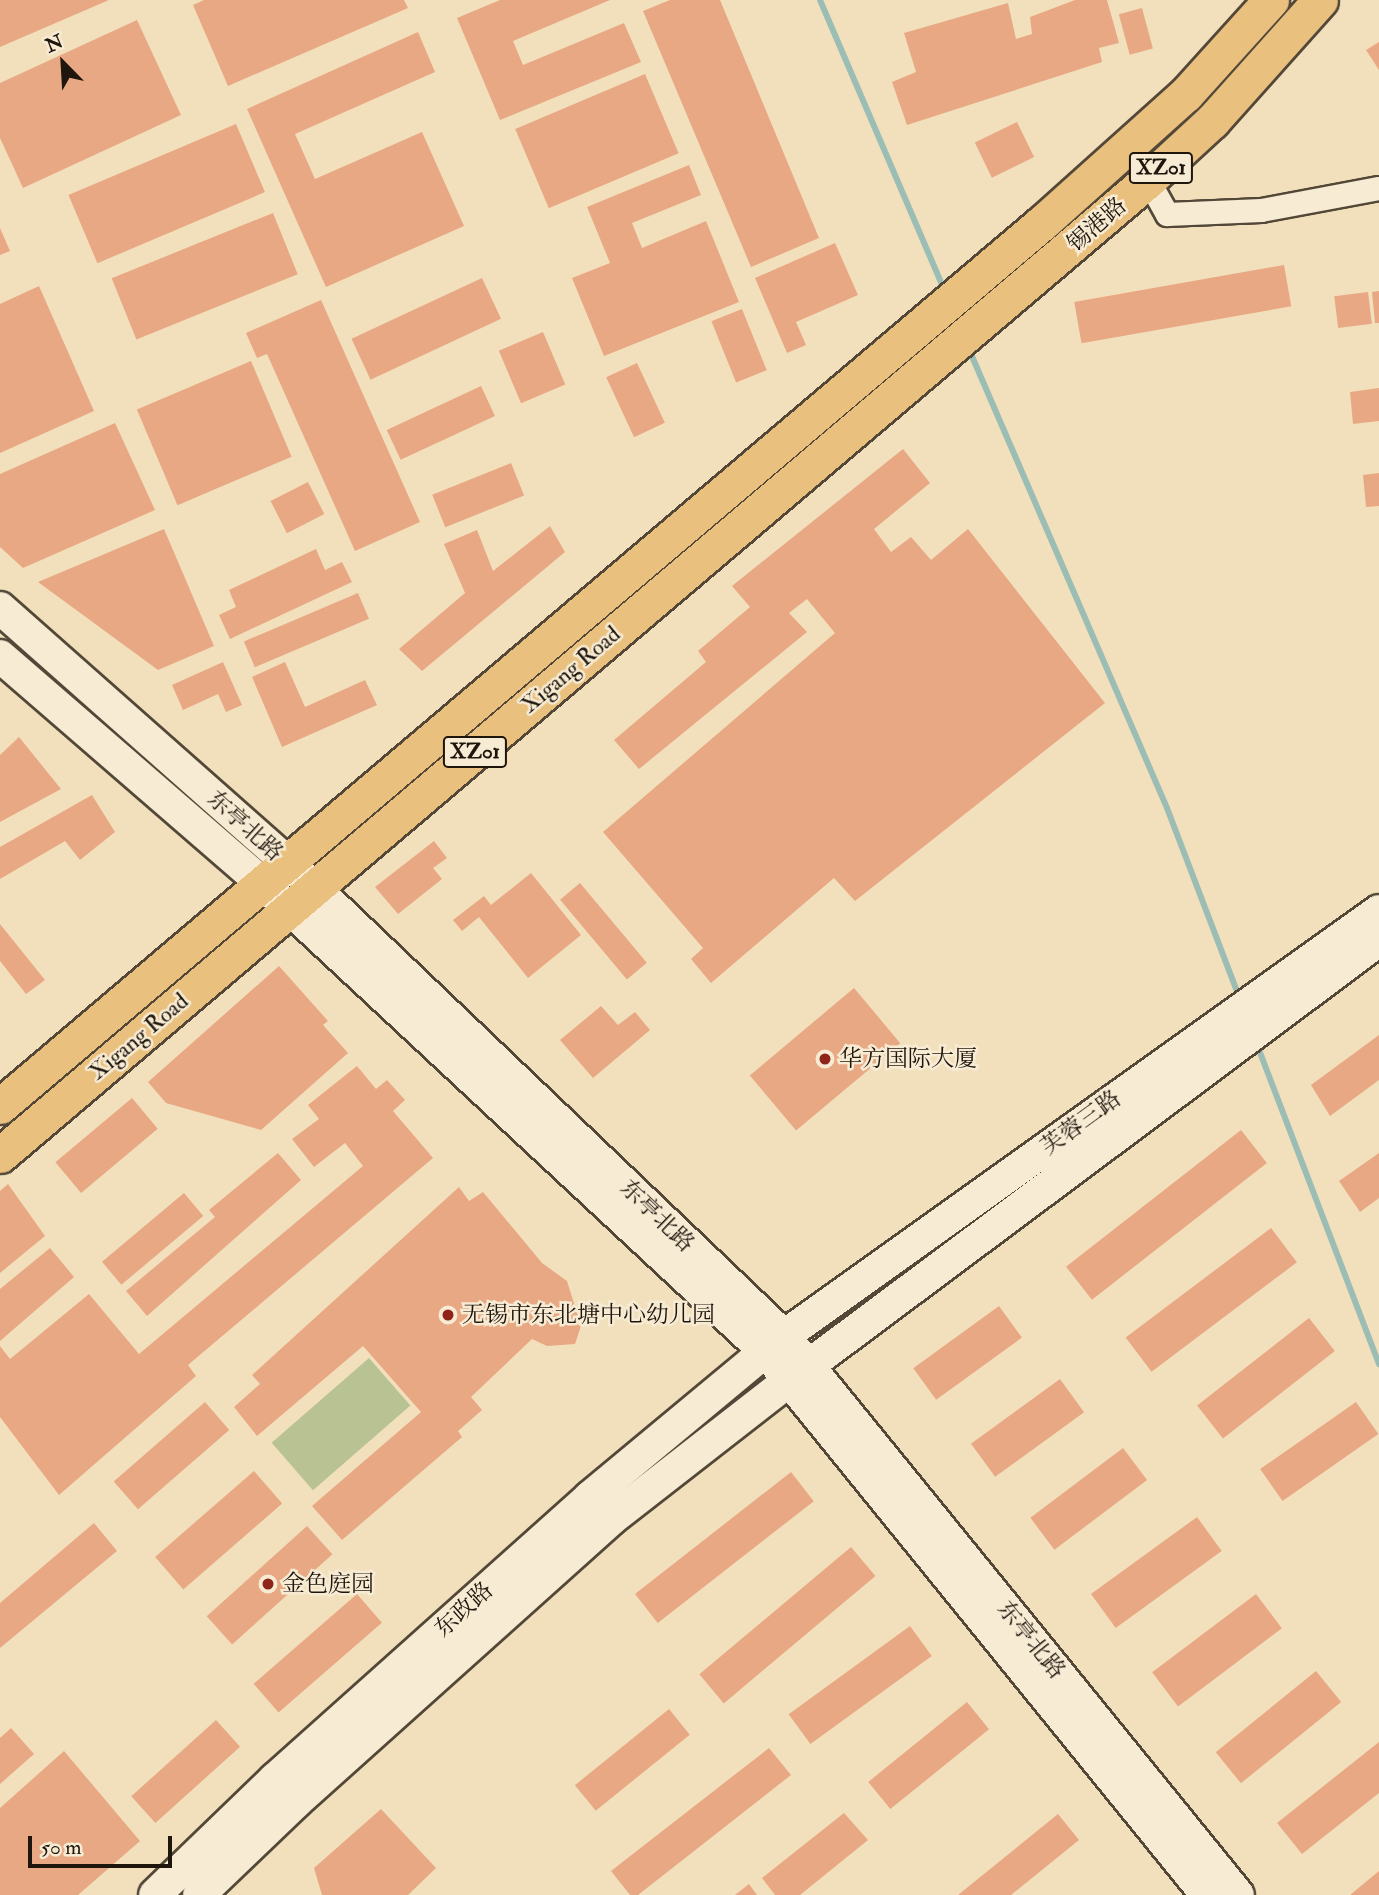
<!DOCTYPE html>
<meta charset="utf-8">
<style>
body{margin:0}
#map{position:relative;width:1379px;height:1895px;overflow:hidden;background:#f2e0bd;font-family:"IM FELL Double Pica","Noto Serif SC",serif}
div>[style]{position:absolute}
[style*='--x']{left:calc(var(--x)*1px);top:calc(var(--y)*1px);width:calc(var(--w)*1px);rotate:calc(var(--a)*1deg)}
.green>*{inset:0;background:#b9c292;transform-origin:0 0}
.stream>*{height:6px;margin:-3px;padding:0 3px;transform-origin:3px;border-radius:3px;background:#9bbdb4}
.building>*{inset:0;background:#e8a883;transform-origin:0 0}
.roads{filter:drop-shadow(2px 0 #534838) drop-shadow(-2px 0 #534838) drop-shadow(0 2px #534838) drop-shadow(0 -2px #534838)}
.minor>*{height:23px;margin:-11.5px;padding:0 11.5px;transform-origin:11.5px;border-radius:11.5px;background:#f7ebd4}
.secondary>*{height:32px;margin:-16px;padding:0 16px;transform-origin:16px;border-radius:16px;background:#f7ebd4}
.primary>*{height:35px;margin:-17.5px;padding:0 17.5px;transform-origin:17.5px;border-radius:17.5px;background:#e9c07e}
.dots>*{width:19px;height:19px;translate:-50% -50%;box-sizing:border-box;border:4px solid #f7ebd4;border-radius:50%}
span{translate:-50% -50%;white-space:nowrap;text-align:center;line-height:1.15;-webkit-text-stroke:5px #f7ebd4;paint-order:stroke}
.shield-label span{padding:2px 5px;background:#f7ebd4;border:2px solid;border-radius:5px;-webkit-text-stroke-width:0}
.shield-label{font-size:21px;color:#1e150c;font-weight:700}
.street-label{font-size:23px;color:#1e150c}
.poi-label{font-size:23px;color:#1e150c}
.left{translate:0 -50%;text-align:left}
.north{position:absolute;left:28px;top:28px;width:70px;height:70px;-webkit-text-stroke:5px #f7ebd4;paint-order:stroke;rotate:336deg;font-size:19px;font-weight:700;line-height:28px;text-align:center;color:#1e150c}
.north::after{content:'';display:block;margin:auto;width:24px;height:32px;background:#1e150c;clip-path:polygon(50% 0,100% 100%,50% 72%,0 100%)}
.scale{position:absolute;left:28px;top:1836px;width:144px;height:32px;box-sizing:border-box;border:4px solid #1e150c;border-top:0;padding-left:9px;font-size:21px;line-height:24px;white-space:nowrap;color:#1e150c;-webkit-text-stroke:5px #f7ebd4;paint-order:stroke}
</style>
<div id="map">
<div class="green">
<div style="left:369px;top:1358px;width:63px;height:129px;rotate:49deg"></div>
</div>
<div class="stream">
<div style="--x:820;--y:0;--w:318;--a:66.8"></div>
<div style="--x:968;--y:347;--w:502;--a:66.65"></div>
<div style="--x:1167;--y:808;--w:204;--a:69.1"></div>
<div style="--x:1256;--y:1042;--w:345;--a:69.1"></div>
</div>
<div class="building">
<div style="clip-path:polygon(0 0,109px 0,0 47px)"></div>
<div style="clip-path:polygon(204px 0,404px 0,408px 8px,228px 86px,193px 5px)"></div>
<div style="clip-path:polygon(500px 0,610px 0,513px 41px,523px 65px,624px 23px,641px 62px,500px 120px,457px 18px)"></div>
<div style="clip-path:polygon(670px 0,720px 0,819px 238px,751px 267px,643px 11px)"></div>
<div style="clip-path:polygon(1075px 0,1107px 0,1119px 43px,1099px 48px,1102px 62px,907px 125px,892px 82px,916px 72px,904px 33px,1008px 3px,1016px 39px,1032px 34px,1030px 17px)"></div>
<div style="left:1142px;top:8px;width:42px;height:24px;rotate:75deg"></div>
<div style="clip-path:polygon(137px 20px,181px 115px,23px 188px,0 138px,0 83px)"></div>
<div style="clip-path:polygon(418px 32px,435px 72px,295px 134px,315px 179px,422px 132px,464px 226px,326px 287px,247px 109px)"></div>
<div style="clip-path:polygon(1379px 42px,1379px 70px,1366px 50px)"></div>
<div style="left:645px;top:74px;width:86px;height:141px;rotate:67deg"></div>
<div style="left:1017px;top:122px;width:39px;height:47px;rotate:64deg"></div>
<div style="left:236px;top:124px;width:74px;height:182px;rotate:67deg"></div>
<div style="clip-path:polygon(689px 165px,701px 195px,632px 223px,642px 248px,706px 221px,739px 302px,604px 356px,572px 278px,610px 263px,587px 207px)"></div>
<div style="left:273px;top:213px;width:66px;height:174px;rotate:68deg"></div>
<div style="clip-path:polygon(0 228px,10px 251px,0 255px)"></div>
<div style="clip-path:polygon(835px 243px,858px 295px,796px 322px,806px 345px,787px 353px,755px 278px)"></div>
<div style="left:1284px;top:265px;width:42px;height:213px;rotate:80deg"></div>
<div style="left:482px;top:278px;width:45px;height:144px;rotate:65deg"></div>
<div style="clip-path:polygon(39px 286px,94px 411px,0 453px,0 304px)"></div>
<div style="clip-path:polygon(1379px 291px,1379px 323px,1375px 323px,1372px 292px)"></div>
<div style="left:1368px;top:292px;width:32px;height:34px;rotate:83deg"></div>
<div style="clip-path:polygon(321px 300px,420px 522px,355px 551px,267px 354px,257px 358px,246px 333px)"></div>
<div style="left:742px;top:309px;width:66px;height:33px;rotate:68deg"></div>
<div style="left:543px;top:332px;width:57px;height:48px;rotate:67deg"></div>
<div style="left:251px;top:361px;width:104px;height:124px;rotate:67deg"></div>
<div style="left:637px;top:363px;width:66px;height:34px;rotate:65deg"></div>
<div style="left:481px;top:386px;width:33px;height:104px;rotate:65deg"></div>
<div style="clip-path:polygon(1379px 388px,1379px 421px,1353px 424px,1350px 392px)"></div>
<div style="clip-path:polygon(115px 423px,155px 510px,23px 568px,0 547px,0 474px)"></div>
<div style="clip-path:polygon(903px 449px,930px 483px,874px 529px,891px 552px,911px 537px,931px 560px,968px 529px,1105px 703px,855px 901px,834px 878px,711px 983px,691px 959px,703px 948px,603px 832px,835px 633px,807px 599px,789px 613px,807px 632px,639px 769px,614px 740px,706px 662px,698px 651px,750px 607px,732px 586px)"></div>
<div style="left:511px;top:463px;width:35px;height:85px;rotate:68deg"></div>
<div style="clip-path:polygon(1379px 473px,1379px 506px,1366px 507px,1363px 475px)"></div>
<div style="left:308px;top:482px;width:36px;height:42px;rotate:63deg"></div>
<div style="clip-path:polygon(550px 526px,565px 552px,422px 671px,399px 649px,465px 593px,444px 544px,477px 530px,493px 571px)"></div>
<div style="clip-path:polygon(164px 529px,214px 646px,158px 670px,38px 582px)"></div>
<div style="clip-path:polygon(316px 549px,325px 570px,342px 562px,352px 582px,230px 639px,219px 615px,236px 607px,229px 590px)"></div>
<div style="left:358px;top:593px;width:28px;height:124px;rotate:67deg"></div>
<div style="clip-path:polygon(223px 662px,242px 705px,226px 712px,218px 694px,183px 710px,172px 685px)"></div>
<div style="clip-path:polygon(285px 662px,305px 707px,365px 680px,377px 705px,282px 747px,252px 677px)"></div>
<div style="clip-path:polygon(19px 737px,61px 789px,0 822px,0 755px)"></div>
<div style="clip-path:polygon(92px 795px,115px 832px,80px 860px,65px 841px,0 879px,0 847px)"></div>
<div style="clip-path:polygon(434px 841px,447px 858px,433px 868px,442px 879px,398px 914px,375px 887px)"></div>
<div style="clip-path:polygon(531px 873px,581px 935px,528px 978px,479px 917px,462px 931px,453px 920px,484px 896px,491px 905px)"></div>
<div style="left:580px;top:883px;width:104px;height:26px;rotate:50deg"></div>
<div style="clip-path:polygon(0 924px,45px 980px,26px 994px,0 961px)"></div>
<div style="clip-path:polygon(279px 966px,328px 1021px,323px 1025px,348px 1053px,261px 1130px,166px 1103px,148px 1082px)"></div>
<div style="left:854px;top:988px;width:72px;height:136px;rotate:50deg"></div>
<div style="clip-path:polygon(601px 1006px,618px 1025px,635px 1012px,650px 1030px,593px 1078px,560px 1040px)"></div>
<div style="clip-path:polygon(1379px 1035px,1379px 1080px,1330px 1116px,1311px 1085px)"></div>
<div style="clip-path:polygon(357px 1066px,376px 1089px,387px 1080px,405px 1100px,393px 1111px,433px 1158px,188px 1365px,196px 1376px,59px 1495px,0 1417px,0 1346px,10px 1359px,89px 1294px,139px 1354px,363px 1166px,345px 1143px,314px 1167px,292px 1139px,319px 1119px,308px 1105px)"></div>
<div style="left:132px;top:1098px;width:40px;height:100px;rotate:50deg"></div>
<div style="left:1241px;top:1130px;width:42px;height:222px;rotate:52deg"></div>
<div style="clip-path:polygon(278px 1153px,301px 1180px,147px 1316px,126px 1291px,215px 1217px,209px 1210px)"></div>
<div style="clip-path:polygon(1379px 1153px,1379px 1198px,1360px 1212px,1339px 1181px)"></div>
<div style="clip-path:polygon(8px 1184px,45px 1236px,0 1273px,0 1191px)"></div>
<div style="clip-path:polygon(459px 1187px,469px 1201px,483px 1192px,542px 1263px,567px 1281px,581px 1326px,575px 1344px,547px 1346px,532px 1339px,471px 1397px,482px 1410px,458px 1431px,462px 1437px,342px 1540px,312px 1506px,421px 1412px,363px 1346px,257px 1436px,234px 1407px,260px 1384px,252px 1375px)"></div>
<div style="left:184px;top:1193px;width:30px;height:107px;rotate:50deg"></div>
<div style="left:1271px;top:1228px;width:43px;height:182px;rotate:53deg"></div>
<div style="clip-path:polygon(50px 1248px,74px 1277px,0 1341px,0 1289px)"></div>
<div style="left:999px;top:1306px;width:39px;height:106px;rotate:54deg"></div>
<div style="left:1309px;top:1318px;width:42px;height:142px;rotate:52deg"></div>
<div style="left:1060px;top:1379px;width:41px;height:110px;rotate:54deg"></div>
<div style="left:205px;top:1402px;width:37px;height:121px;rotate:49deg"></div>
<div style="left:1356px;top:1402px;width:39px;height:117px;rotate:55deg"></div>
<div style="left:1123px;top:1448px;width:40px;height:116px;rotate:53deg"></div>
<div style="left:254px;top:1471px;width:43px;height:131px;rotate:49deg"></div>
<div style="left:791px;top:1472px;width:37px;height:198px;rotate:52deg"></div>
<div style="left:1197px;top:1517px;width:42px;height:131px;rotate:54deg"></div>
<div style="clip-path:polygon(94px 1523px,117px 1551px,0 1648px,0 1603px)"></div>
<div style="left:307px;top:1526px;width:38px;height:135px;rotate:48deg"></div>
<div style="left:851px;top:1547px;width:38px;height:198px;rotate:50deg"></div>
<div style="left:357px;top:1594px;width:38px;height:137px;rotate:49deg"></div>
<div style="left:1256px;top:1594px;width:43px;height:130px;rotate:53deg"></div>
<div style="left:910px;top:1626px;width:37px;height:150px;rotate:54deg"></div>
<div style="left:1316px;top:1671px;width:40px;height:129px;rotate:51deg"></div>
<div style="left:967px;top:1702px;width:35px;height:127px;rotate:51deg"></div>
<div style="left:669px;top:1709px;width:33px;height:121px;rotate:51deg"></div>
<div style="left:216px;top:1720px;width:36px;height:114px;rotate:48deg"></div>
<div style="clip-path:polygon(11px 1728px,34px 1754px,0 1784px,0 1738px)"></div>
<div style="clip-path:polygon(1379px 1742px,1379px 1793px,1302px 1854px,1277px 1823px)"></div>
<div style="clip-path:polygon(769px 1748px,791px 1775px,638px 1895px,630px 1895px,611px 1871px)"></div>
<div style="clip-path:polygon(64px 1751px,140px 1841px,78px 1895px,0 1895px,0 1808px)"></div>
<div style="clip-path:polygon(381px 1809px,436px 1868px,408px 1895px,322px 1895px,314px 1868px)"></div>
<div style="clip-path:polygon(844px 1813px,868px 1840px,800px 1895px,775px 1895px,762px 1878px)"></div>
<div style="clip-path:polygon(1058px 1814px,1079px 1840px,1011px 1895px,958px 1895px)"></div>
<div style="clip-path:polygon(1379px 1871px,1379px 1895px,1350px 1895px)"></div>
<div style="clip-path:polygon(749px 1884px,757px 1895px,735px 1895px)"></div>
</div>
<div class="roads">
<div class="minor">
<div style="--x:1148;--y:180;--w:39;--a:61"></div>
<div style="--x:1167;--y:214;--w:94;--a:-2.4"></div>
<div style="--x:1261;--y:210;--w:120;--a:-10.6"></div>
</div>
<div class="secondary">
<div style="--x:0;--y:608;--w:382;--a:41.5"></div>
<div style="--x:286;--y:861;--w:688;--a:43.65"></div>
<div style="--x:784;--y:1336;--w:720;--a:50.92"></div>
<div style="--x:0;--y:656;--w:345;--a:40.9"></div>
<div style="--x:261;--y:882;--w:691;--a:42.95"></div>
<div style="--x:767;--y:1353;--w:698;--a:50.93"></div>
<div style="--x:155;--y:1895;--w:167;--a:-44"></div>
<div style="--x:275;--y:1779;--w:423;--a:-41.8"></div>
<div style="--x:590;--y:1497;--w:252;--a:-39.7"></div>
<div style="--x:784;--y:1336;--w:731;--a:-35.54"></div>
<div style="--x:199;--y:1895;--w:134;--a:-43.8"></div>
<div style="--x:296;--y:1802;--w:422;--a:-41.9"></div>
<div style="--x:610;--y:1520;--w:251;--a:-37.9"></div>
<div style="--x:808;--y:1366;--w:712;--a:-36.73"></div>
</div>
<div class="primary">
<div style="--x:0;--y:1106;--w:1366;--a:-40.28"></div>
<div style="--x:1042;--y:223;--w:193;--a:-41.9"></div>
<div style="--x:1186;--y:94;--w:127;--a:-47.9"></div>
<div style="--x:0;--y:1155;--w:1506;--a:-40.34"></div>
<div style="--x:1148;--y:180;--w:87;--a:-42.7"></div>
<div style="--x:1212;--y:121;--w:162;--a:-48.2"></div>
</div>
</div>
<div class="dots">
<div style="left:825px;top:1059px;background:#8f2418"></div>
<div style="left:448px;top:1315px;background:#8f2418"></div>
<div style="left:268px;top:1584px;background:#8f2418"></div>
</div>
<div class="shield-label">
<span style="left:1161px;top:168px">XZ01</span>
<span style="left:475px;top:752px">XZ01</span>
</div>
<div class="street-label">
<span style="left:1097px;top:225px;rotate:-41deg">锡港路</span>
<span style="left:571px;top:670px;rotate:-40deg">Xigang Road</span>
<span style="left:245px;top:826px;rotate:42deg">东亭北路</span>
<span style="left:139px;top:1037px;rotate:-40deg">Xigang Road</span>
<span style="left:1081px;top:1123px;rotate:-36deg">芙蓉三路</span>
<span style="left:657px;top:1216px;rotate:44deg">东亭北路</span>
<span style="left:464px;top:1610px;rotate:-42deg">东政路</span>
<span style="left:1031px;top:1640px;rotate:51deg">东亭北路</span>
</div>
<div class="poi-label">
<span class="left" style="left:839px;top:1059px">华方国际大厦</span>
<span class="left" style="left:462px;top:1315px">无锡市东北塘中心幼儿园</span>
<span class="left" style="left:282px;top:1584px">金色庭园</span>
</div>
<div class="north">N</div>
<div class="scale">50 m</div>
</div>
